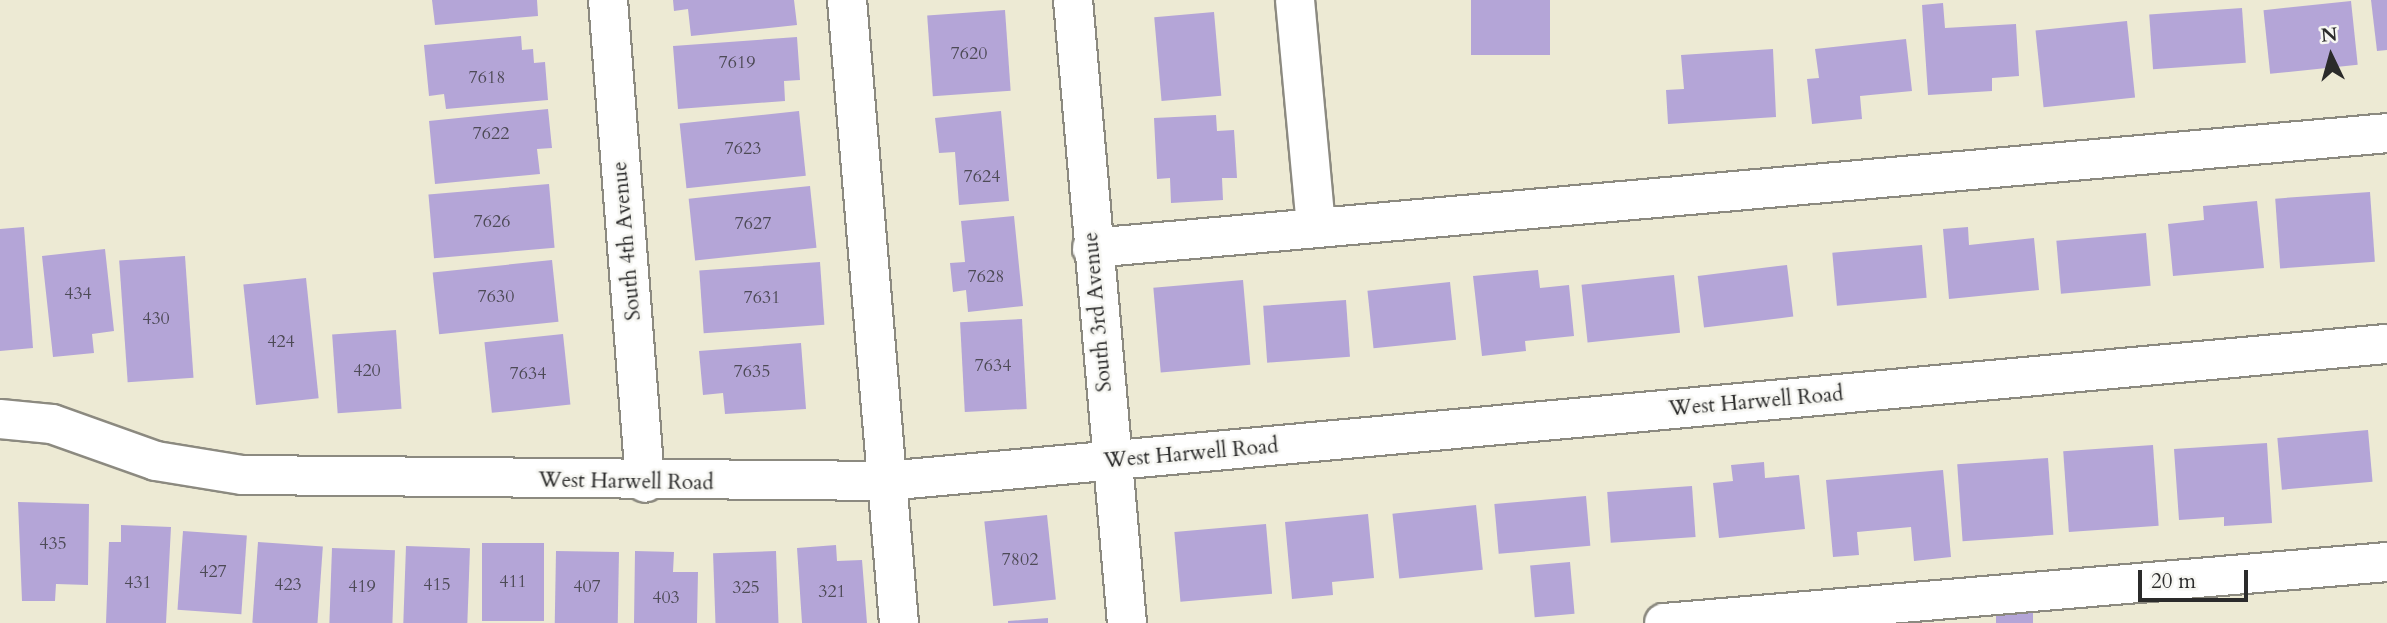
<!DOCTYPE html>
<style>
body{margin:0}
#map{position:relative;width:2387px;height:623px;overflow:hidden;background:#edead4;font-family:Cardo,serif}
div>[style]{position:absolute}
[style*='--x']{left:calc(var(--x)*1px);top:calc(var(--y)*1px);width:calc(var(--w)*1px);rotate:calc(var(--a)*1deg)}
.building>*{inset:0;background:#b4a5d7;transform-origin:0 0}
.roads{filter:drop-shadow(2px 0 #8c8a80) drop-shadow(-2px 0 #8c8a80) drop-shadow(0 2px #8c8a80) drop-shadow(0 -2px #8c8a80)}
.minor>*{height:38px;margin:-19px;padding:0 19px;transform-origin:19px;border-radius:19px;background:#fff}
span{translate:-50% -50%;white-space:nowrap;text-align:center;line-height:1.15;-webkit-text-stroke:5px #f6f6f2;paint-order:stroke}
.number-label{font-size:18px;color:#4d4a56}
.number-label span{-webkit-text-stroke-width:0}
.street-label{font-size:21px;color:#2b2b2b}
.north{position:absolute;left:2296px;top:21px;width:70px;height:70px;-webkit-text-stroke:5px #f6f6f2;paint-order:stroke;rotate:355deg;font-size:19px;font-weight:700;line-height:28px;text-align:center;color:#2b2b2b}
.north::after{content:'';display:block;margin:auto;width:24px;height:32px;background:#2b2b2b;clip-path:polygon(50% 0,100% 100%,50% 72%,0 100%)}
.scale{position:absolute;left:2138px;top:570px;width:110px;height:32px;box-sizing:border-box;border:4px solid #2b2b2b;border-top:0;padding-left:9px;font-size:21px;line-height:24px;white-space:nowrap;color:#2b2b2b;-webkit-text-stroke:5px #f6f6f2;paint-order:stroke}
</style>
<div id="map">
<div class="building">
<div style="clip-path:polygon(432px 0,537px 0,538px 16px,435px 25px)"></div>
<div style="clip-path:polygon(673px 0,794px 0,797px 25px,691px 36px,688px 9px,674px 11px)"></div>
<div style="left:1471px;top:0;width:79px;height:55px"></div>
<div style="clip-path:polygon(2371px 0,2387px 0,2387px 50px,2377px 51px)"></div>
<div style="left:2351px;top:1px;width:64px;height:88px;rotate:84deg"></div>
<div style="clip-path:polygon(1943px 3px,1945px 28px,2016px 24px,2019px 76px,1992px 78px,1992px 91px,1928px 95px,1922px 5px)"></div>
<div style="left:2242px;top:8px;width:55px;height:93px;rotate:86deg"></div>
<div style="left:1005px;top:10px;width:81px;height:78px;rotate:86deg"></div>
<div style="left:1214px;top:12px;width:84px;height:60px;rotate:85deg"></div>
<div style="left:2127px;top:21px;width:77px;height:92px;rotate:84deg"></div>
<div style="clip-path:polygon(521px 36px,522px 50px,533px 49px,534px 63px,545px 62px,548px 100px,446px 109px,444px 94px,429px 96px,424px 45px)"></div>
<div style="clip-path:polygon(797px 37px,800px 80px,784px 81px,785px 101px,678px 109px,673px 46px)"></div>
<div style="clip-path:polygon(1906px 39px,1912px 91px,1860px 96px,1862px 119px,1812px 124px,1807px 79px,1819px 78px,1815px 49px)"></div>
<div style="clip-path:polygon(1773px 49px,1776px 117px,1668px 124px,1666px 90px,1684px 89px,1681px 55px)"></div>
<div style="clip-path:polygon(548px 109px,552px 148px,537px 149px,540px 174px,435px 184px,429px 121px)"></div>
<div style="left:799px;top:111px;width:65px;height:120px;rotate:84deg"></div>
<div style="clip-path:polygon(1001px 111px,1009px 201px,959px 205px,955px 152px,939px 153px,935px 118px)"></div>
<div style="clip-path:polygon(1216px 115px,1217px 131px,1234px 130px,1237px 178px,1222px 178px,1223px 200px,1171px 203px,1170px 178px,1157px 179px,1154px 118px)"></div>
<div style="left:549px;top:184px;width:64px;height:121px;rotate:85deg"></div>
<div style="left:810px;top:186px;width:62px;height:122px;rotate:84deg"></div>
<div style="left:2370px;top:192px;width:70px;height:95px;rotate:86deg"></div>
<div style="clip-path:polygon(2257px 201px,2264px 268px,2173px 276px,2168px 224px,2204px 220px,2203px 206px)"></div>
<div style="clip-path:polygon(1014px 216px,1023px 306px,968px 312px,966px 290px,953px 292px,950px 263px,965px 262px,961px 221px)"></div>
<div style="clip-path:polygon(24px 227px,33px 348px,0 351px,0 229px)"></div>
<div style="clip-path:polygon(1968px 227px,1969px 245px,2034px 238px,2039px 290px,1949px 299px,1943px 229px)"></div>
<div style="left:2146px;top:233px;width:53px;height:90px;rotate:85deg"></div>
<div style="left:1922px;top:245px;width:53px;height:90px;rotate:85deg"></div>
<div style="clip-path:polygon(105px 249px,114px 331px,92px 334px,94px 353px,53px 357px,42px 256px)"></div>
<div style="left:185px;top:256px;width:122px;height:66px;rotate:86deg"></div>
<div style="left:552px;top:260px;width:62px;height:120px;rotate:84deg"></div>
<div style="left:820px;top:262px;width:63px;height:121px;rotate:86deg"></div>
<div style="left:1787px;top:265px;width:52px;height:90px;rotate:83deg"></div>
<div style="clip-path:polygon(1538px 270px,1540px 288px,1569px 285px,1574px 336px,1525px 341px,1526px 351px,1482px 356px,1473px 276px)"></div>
<div style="left:1674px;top:275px;width:58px;height:93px;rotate:84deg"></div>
<div style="left:306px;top:278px;width:121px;height:63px;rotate:84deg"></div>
<div style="left:1243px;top:280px;width:85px;height:90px;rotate:85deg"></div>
<div style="left:1450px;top:282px;width:58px;height:83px;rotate:84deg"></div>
<div style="left:1346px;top:300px;width:57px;height:83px;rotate:86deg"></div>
<div style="left:1022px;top:319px;width:90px;height:62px;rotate:87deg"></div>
<div style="left:396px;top:330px;width:79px;height:64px;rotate:86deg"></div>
<div style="left:563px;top:334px;width:71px;height:79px;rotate:84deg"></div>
<div style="clip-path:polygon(801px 343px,806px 409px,725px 414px,723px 393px,703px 395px,699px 351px)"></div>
<div style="left:2368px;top:430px;width:52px;height:91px;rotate:85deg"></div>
<div style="clip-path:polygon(2267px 443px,2272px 523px,2224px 526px,2224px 517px,2179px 520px,2174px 449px)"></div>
<div style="left:2153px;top:445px;width:81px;height:90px;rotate:86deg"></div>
<div style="left:2048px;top:458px;width:77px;height:91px;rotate:86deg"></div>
<div style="clip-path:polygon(1764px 462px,1765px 478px,1799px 475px,1805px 529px,1719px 538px,1713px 483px,1733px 481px,1731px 465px)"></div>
<div style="clip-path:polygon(1943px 470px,1951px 557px,1914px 561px,1911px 527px,1857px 532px,1859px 555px,1833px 557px,1826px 480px)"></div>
<div style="left:1692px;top:486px;width:51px;height:85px;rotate:86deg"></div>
<div style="left:1586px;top:496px;width:50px;height:92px;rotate:85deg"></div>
<div style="clip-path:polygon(18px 502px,89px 504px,88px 585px,56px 584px,55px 601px,22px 601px)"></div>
<div style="left:1476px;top:505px;width:65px;height:84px;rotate:84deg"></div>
<div style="clip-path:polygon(1368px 514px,1374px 578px,1332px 582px,1333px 595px,1292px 599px,1285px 522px)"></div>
<div style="left:1047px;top:515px;width:85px;height:63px;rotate:84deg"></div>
<div style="left:1266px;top:524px;width:70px;height:92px;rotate:85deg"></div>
<div style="clip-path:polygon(121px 525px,171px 527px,166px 623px,106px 623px,109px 542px,121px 542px)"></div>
<div style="left:183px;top:531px;width:64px;height:79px;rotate:4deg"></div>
<div style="left:258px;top:542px;width:65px;height:81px;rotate:4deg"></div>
<div style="left:482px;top:543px;width:62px;height:78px"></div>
<div style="clip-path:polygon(836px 545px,837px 561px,862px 560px,867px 623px,802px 623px,797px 548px)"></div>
<div style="left:406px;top:546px;width:64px;height:77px;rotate:2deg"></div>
<div style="left:332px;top:548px;width:63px;height:75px;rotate:2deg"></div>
<div style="left:556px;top:551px;width:63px;height:72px;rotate:1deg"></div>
<div style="clip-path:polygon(635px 551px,674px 552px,673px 572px,698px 572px,697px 623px,634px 623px)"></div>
<div style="left:776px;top:551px;width:72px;height:63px;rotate:88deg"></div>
<div style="left:1570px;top:562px;width:52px;height:40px;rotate:85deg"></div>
<div style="left:2033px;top:613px;width:10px;height:37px;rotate:90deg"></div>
<div style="clip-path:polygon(1048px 618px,1048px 623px,1008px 623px,1008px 621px)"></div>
</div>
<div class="roads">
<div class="minor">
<div style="--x:608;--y:0;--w:484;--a:85.6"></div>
<div style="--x:847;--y:0;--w:625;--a:85.23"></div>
<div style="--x:1073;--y:0;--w:625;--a:85.05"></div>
<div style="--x:1295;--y:0;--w:227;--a:84.7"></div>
<div style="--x:1092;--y:248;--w:1300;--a:-5.07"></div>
<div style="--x:0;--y:419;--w:52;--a:5.5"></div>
<div style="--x:52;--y:424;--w:110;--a:19.6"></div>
<div style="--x:156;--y:461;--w:87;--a:9.2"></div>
<div style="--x:242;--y:475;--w:644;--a:0.53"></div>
<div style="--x:886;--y:481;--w:1507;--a:-5.22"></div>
<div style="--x:1664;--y:623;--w:726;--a:-4.82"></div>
</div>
</div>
<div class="number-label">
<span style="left:969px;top:54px">7620</span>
<span style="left:737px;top:63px">7619</span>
<span style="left:487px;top:78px">7618</span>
<span style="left:491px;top:134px">7622</span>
<span style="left:743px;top:149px">7623</span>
<span style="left:982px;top:177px">7624</span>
<span style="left:492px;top:222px">7626</span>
<span style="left:753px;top:224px">7627</span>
<span style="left:986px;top:277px">7628</span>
<span style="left:78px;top:294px">434</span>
<span style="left:496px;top:297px">7630</span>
<span style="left:762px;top:298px">7631</span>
<span style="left:156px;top:319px">430</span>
<span style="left:281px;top:342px">424</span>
<span style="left:993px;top:366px">7634</span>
<span style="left:367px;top:371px">420</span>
<span style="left:752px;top:372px">7635</span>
<span style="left:528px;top:374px">7634</span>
<span style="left:53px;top:544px">435</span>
<span style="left:1020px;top:560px">7802</span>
<span style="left:213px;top:572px">427</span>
<span style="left:513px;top:582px">411</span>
<span style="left:138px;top:583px">431</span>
<span style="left:288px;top:585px">423</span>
<span style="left:437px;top:585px">415</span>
<span style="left:362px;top:587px">419</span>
<span style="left:587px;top:587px">407</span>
<span style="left:746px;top:588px">325</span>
<span style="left:832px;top:592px">321</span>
<span style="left:666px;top:598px">403</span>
</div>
<div class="street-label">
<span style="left:627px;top:241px;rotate:-95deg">South 4th Avenue</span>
<span style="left:1098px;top:312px;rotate:-95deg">South 3rd Avenue</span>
<span style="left:1756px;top:402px;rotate:-5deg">West Harwell Road</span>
<span style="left:1191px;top:454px;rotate:-5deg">West Harwell Road</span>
<span style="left:626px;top:482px;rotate:1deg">West Harwell Road</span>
</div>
<div class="north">N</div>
<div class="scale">20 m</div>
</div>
